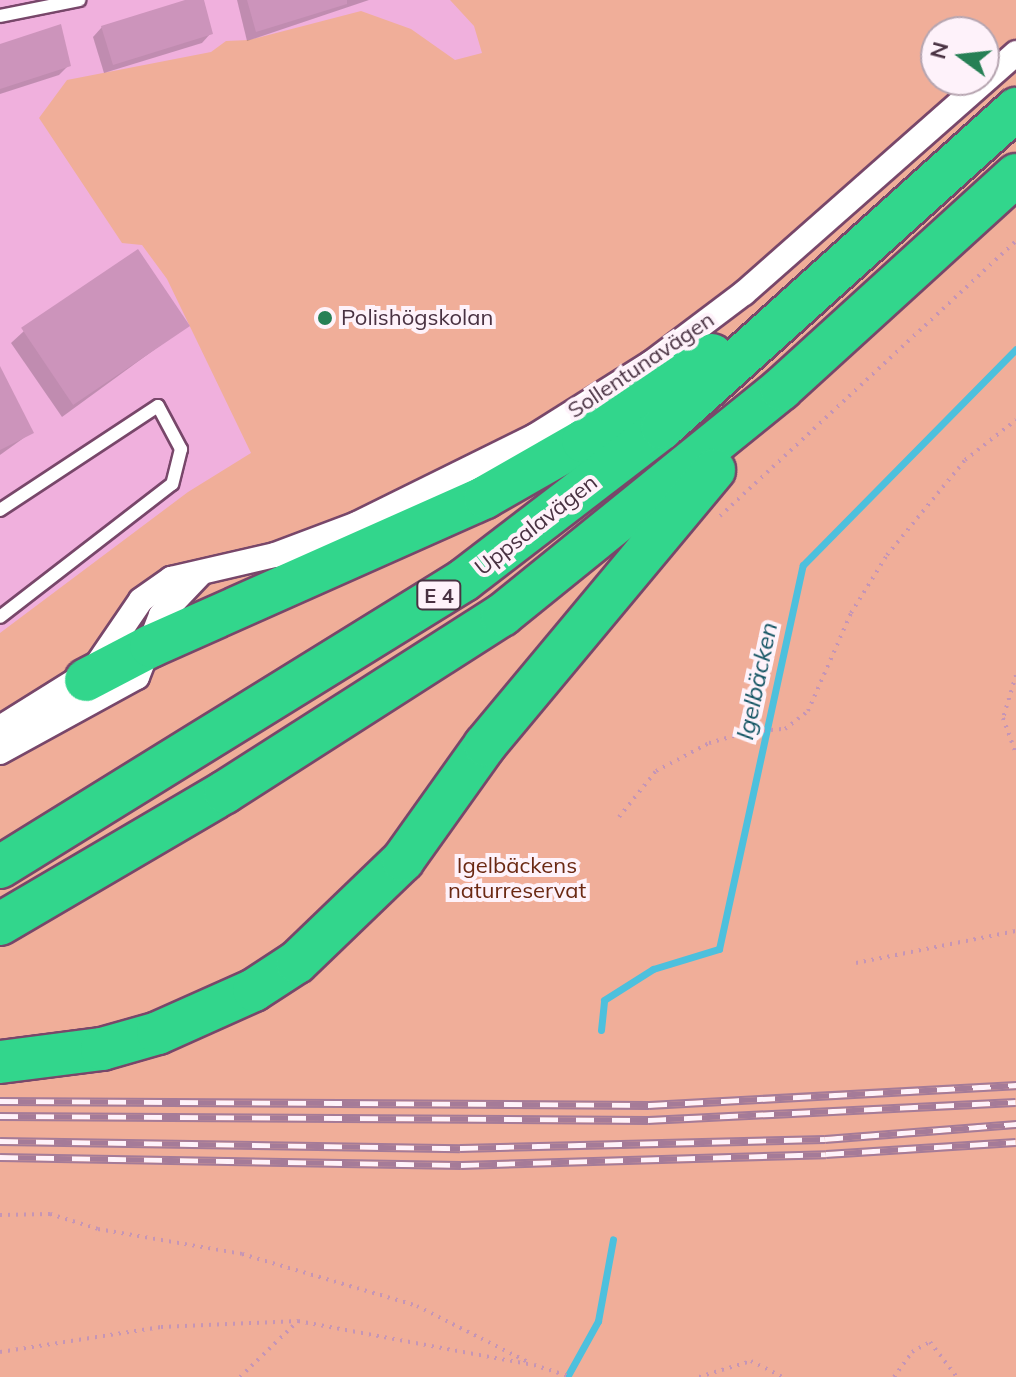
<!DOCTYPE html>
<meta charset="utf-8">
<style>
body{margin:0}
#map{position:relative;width:1016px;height:1377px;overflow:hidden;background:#fbc0e9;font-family:Mulish,sans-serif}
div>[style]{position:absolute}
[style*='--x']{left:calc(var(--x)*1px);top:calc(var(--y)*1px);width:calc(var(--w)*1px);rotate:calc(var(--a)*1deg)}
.built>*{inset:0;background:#f0b0dd}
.green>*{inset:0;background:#f0ae99}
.shadow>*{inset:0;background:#0003}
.stream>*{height:7px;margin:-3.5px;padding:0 3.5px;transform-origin:3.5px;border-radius:3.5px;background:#4dc0dd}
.building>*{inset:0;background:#cc94bb;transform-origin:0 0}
.path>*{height:4px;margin-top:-2px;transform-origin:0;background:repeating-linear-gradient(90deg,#c595b6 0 2px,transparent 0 8px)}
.roads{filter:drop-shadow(2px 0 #78476a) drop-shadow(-2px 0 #78476a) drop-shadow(0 2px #78476a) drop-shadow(0 -2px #78476a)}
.lane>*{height:12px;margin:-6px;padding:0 6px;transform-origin:6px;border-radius:6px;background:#fff}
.street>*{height:24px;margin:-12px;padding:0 12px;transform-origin:12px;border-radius:12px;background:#fff}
.secondary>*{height:34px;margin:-17px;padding:0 17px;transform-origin:17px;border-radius:17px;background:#fff}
.highway>*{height:42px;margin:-21px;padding:0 21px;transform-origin:21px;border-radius:21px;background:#32d68c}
.rail>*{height:9px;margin-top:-4.5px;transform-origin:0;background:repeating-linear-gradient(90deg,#fef2fa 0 18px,#a57b98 0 36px);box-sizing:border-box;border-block:2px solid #a57b98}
.dots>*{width:22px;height:22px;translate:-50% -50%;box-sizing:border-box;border:4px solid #fef2fa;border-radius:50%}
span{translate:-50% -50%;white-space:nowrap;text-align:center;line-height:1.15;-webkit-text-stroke:8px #fef2fa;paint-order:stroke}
.shield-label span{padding:2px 6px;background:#fef2fa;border:2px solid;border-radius:6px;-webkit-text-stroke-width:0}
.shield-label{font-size:20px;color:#493242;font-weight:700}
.poi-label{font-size:22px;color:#493242}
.left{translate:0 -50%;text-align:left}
.street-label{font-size:22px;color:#493242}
.park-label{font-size:22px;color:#6b2913}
.water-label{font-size:24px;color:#135463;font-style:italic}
.north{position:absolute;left:920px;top:16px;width:80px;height:80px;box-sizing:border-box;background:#fef2fa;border:2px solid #b6a5b0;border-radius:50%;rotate:285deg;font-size:22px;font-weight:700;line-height:32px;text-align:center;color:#493242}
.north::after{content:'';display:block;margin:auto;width:28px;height:36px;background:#268055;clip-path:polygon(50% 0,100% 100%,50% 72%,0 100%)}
</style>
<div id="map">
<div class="built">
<div style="clip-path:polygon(0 0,995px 0,984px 32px,936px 32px,936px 80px,0 702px)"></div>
</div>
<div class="green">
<div style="clip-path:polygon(evenodd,450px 0,1016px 0,1016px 1377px,0 1377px,0 633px,188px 492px,251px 453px,167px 279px,142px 245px,122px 243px,39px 118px,67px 80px,211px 52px,226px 41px,249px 40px,361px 11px,411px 29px,455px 60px,482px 53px,474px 26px,450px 0,936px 32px,984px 32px,984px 80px,936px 80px,936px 32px)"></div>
</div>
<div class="shadow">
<div style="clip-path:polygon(192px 0,202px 0,211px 33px,202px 43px,104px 73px,93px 37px,102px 27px)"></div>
<div style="clip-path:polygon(237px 0,369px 0,247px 41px)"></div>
<div style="clip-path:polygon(0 47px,69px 65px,59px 75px,0 94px)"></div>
<div style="clip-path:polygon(188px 325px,62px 417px,11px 343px,24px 331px)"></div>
<div style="clip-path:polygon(0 370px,32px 432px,0 455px)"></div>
</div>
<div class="stream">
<div style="--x:601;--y:1030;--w:30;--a:-84"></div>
<div style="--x:604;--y:1000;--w:58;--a:-32.3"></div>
<div style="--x:653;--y:969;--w:69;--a:-16.9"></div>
<div style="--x:719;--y:949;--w:393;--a:-77.7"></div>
<div style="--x:803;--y:565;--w:303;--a:-45.4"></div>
<div style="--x:567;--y:1377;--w:64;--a:-61"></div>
<div style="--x:598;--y:1321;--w:83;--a:-79.6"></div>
</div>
<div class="building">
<div style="clip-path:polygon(185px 0,204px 0,213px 34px,113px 65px,101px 26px)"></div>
<div style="clip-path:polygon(247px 0,347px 0,347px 4px,256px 32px)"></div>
<div style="clip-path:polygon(61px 24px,71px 66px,0 89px,0 44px)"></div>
<div style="left:138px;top:249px;width:93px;height:141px;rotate:56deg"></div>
<div style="clip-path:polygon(0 366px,34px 433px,0 450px)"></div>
</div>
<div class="path">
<div style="--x:720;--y:516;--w:404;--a:-42.9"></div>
<div style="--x:1016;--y:675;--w:45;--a:106.8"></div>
<div style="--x:1003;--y:718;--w:37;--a:70"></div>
<div style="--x:619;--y:817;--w:59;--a:-51.2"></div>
<div style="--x:656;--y:771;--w:60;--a:-27.8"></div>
<div style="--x:709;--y:743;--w:40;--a:-16"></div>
<div style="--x:747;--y:732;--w:38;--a:-5"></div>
<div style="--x:785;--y:729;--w:29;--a:-38"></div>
<div style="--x:808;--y:711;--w:107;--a:-66.3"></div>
<div style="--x:851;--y:613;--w:68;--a:-58.2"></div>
<div style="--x:887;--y:555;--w:123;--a:-50.6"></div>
<div style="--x:965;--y:460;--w:65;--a:-38.1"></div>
<div style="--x:856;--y:963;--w:163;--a:-11.3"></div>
<div style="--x:0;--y:1215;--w:50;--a:-1.1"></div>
<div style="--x:50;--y:1214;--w:50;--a:17.4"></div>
<div style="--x:98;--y:1229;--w:146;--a:9.8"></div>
<div style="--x:242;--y:1254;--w:183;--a:16.5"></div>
<div style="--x:417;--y:1306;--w:124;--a:26.8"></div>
<div style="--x:0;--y:1352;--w:163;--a:-8.8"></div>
<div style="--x:161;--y:1327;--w:137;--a:-2.5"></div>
<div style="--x:298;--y:1321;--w:240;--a:10.6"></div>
<div style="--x:534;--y:1365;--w:38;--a:18"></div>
<div style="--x:240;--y:1377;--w:81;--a:-44"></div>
<div style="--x:699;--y:1377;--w:54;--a:-17.1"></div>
<div style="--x:751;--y:1361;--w:35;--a:27"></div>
<div style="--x:894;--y:1377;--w:31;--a:-54"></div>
<div style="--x:912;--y:1352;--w:21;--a:-29"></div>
<div style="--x:930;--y:1342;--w:44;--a:52.4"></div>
</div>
<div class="roads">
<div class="lane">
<div style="--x:0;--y:16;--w:81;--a:-11.4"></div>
<div style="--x:0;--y:510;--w:189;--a:-33.4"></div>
<div style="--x:158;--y:406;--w:49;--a:61.9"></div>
<div style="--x:181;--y:449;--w:36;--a:104"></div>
<div style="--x:172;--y:484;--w:217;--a:142.3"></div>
</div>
<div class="street">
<div style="--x:94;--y:669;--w:83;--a:-55.7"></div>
<div style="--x:141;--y:600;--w:37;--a:-35"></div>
<div style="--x:171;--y:579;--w:107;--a:-13"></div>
<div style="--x:275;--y:555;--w:88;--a:-20.7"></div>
<div style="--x:357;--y:524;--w:199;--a:-26.3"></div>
<div style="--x:535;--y:436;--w:137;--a:-32.2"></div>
<div style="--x:651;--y:363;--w:116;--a:-37"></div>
<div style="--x:744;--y:293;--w:363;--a:-41.4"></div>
<div style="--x:0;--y:752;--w:156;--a:-28.7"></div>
<div style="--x:137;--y:677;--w:66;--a:-68.8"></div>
<div style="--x:161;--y:615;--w:58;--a:-46.4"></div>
</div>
<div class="secondary">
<div style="--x:0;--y:734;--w:102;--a:-32.1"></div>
</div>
<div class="highway">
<div style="--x:86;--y:680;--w:73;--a:-27.6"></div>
<div style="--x:151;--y:646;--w:366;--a:-24"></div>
<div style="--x:485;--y:497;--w:113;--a:-29.7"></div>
<div style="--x:583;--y:441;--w:155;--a:-33.7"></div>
<div style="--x:0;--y:867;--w:546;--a:-31.74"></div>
<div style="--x:464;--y:580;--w:250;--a:-37.5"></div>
<div style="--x:662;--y:428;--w:477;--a:-42"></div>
<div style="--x:0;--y:924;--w:261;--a:-30.4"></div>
<div style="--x:225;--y:792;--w:329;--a:-32.6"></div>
<div style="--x:502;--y:615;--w:359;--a:-39"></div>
<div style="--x:781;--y:389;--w:318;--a:-42.3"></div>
<div style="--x:0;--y:1062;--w:103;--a:-7.3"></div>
<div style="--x:102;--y:1049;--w:58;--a:-15.9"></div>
<div style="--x:158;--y:1033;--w:105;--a:-24.1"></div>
<div style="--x:254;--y:990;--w:51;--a:-33.1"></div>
<div style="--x:297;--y:962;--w:147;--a:-43.9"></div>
<div style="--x:403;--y:860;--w:141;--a:-54.5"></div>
<div style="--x:485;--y:745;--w:358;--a:-50.2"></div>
</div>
</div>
<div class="rail">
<div style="--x:0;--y:1101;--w:649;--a:0.35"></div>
<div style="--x:649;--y:1105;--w:368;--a:-3.1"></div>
<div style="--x:0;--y:1116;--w:648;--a:0.35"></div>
<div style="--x:648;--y:1120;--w:368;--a:-2.8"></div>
<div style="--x:0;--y:1141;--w:460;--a:0.9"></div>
<div style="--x:460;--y:1148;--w:365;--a:-1.4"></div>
<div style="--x:825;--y:1139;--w:192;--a:-4.5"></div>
<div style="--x:0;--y:1157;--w:461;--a:1"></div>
<div style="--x:461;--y:1165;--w:365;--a:-1.7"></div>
<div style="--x:826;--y:1154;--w:190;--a:-3.6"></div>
</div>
<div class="dots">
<div style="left:325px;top:318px;background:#268055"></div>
</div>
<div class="shield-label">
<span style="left:439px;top:595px">E 4</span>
</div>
<div class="poi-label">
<span class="left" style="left:341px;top:318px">Polishögskolan</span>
</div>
<div class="street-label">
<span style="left:641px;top:365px;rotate:-34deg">Sollentunavägen</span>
<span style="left:536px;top:525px;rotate:-38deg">Uppsalavägen</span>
</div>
<div class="park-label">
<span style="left:517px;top:878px">Igelbäckens<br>naturreservat</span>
</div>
<div class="water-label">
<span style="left:757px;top:681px;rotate:-78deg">Igelbäcken</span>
</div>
<div class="north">N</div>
</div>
